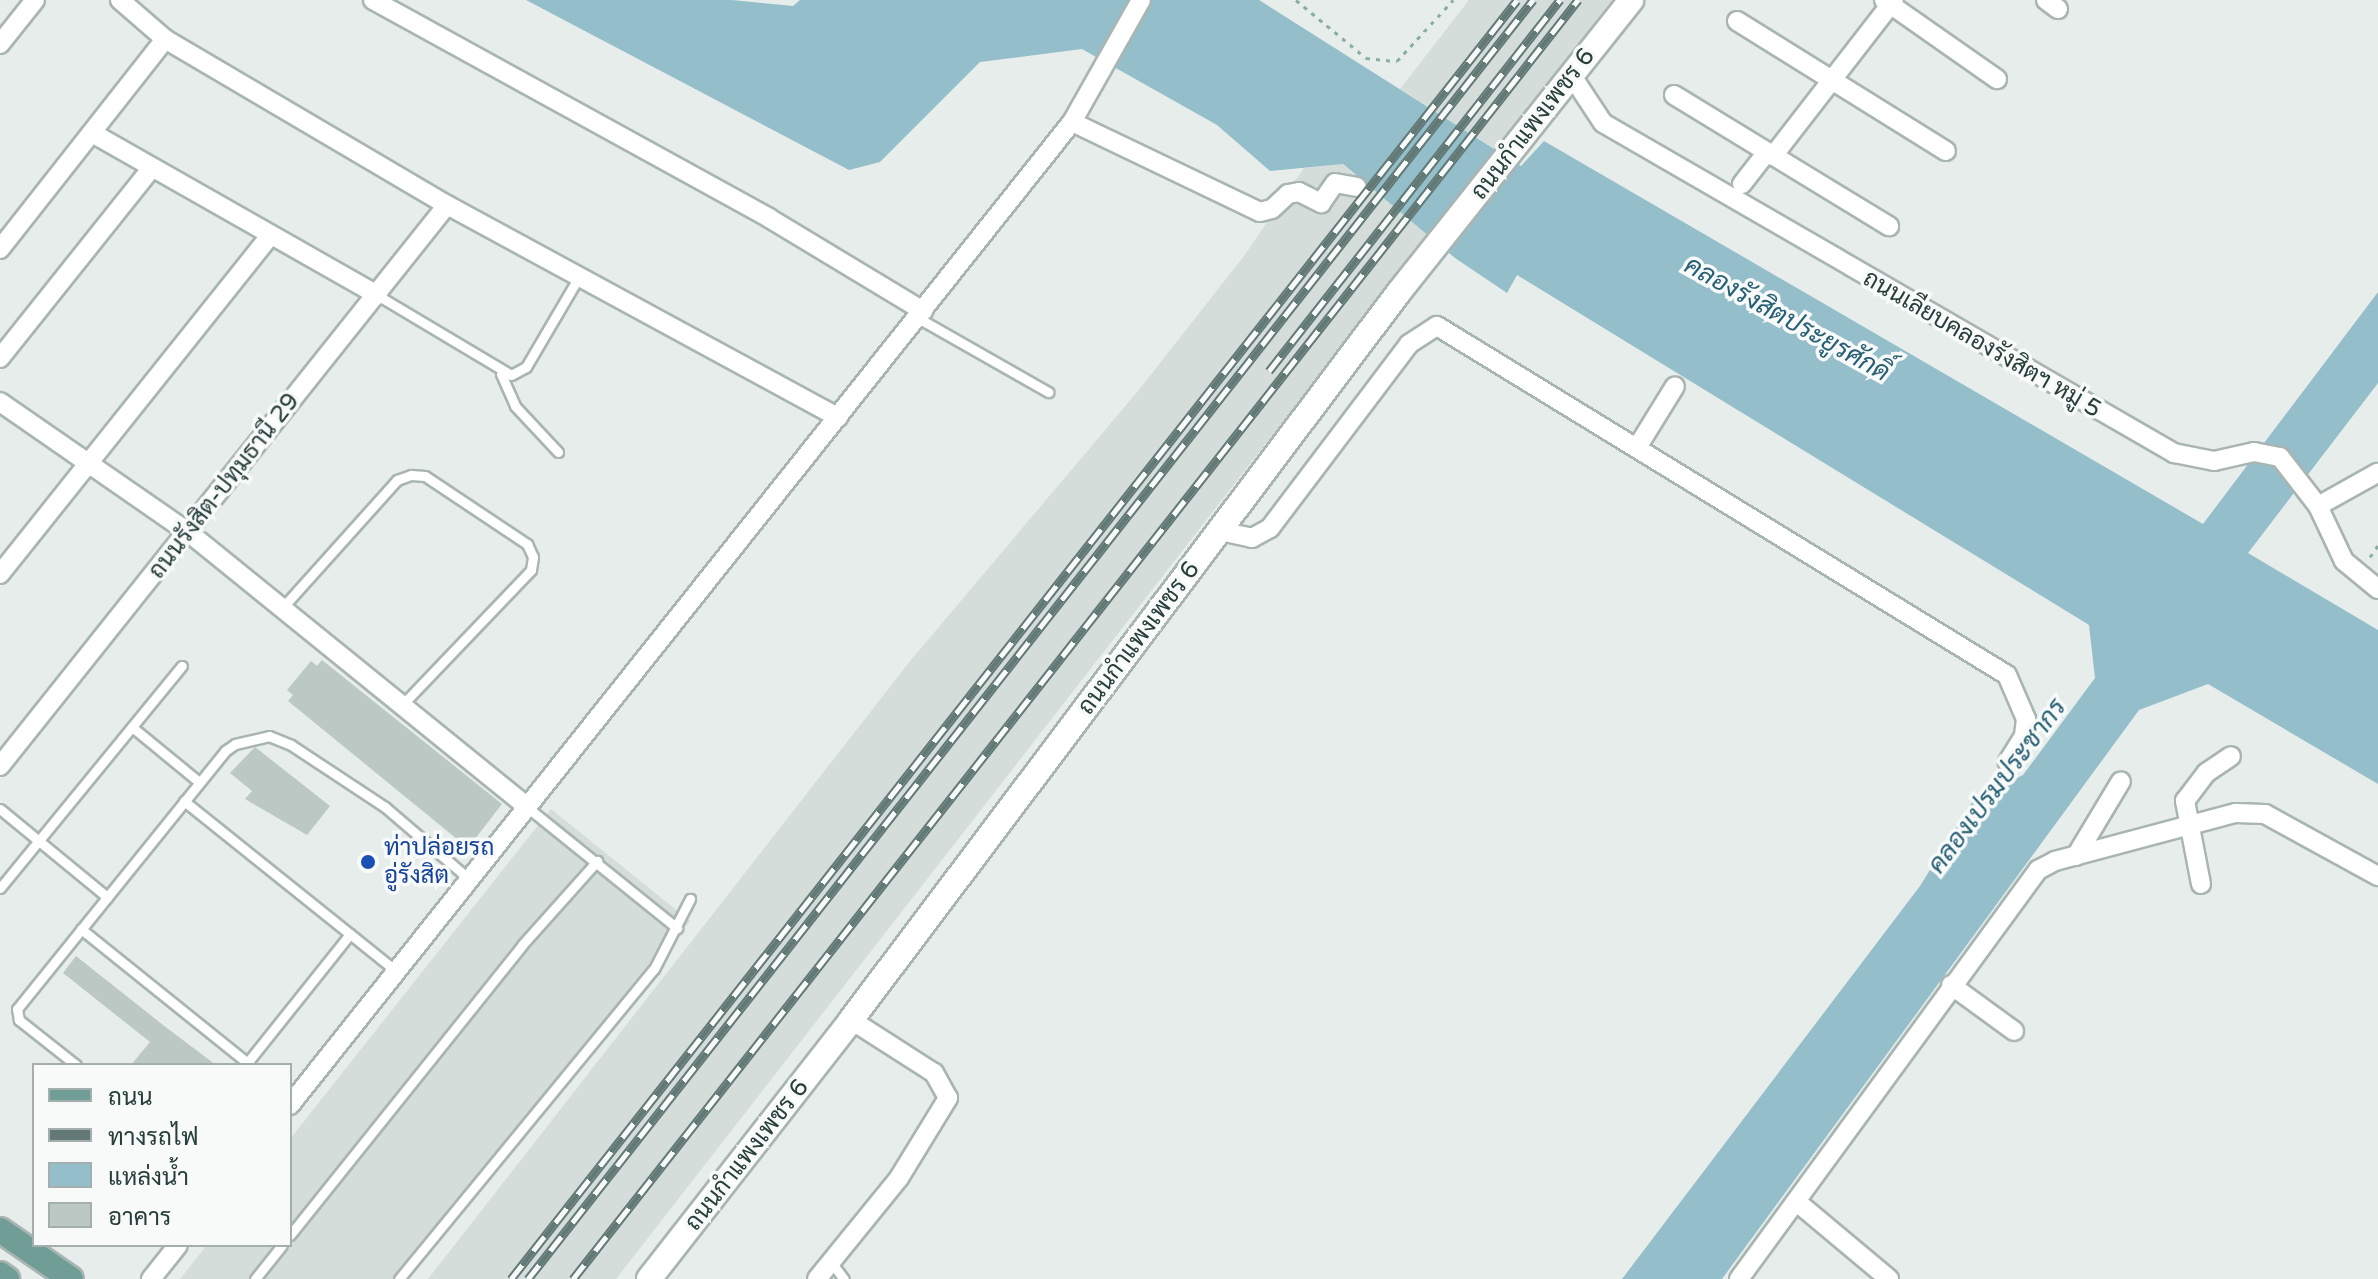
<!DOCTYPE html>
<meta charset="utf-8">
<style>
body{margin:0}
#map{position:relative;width:2378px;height:1279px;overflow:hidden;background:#e6edeb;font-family:"Varela Round",Sarabun,sans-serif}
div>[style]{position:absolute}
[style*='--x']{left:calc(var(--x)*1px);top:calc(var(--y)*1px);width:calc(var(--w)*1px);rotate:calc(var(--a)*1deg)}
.built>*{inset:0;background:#d4ddda}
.water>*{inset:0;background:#95becb}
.building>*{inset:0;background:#bcc8c4}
.path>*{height:3px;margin-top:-1.5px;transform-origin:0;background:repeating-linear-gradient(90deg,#8aada6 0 4px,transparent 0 10px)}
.roads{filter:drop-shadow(2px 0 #a9b5b2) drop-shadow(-2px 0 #a9b5b2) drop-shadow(0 2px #a9b5b2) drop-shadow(0 -2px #a9b5b2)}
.service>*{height:9px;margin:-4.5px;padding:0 4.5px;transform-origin:4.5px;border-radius:4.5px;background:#fff}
.minor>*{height:18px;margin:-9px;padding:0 9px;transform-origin:9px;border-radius:9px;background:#fff}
.secondary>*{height:24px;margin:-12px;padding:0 12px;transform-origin:12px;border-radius:12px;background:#fff}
.primary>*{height:24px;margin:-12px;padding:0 12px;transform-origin:12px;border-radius:12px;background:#709e97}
.rail>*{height:9px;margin-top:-4.5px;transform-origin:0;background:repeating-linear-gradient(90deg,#f7faf9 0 18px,#627975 0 36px);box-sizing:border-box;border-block:2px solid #627975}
.dots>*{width:22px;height:22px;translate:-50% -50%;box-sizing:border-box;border:4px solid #f7faf9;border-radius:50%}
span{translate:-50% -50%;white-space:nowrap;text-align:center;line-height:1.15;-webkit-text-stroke:7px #f7faf9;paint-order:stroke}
.street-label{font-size:24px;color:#273e3a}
.transit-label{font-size:24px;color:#164399}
.left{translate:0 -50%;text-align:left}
.water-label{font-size:26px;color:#275f73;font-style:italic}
.legend{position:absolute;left:32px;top:1063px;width:260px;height:184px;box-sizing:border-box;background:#f7faf9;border:2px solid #a4afad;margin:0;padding:10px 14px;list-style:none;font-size:24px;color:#273e3a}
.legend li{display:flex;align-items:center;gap:16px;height:40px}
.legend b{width:40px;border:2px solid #a4afad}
</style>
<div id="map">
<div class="built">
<div style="clip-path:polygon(1469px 0,1612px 0,1495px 149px,1400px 89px)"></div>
<div style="clip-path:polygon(1342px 164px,1428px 235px,616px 1279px,428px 1279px,911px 660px,1138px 391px,1244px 256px,1304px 168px)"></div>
<div style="clip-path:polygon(551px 809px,690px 921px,403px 1279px,180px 1279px,207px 1245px,290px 1245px,290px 1139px)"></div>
</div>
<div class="water">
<div style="clip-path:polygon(526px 0,732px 0,793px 6px,800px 0,1259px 0,1521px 166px,1544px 141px,2203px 524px,2378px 292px,2378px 383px,2248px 553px,2378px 630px,2378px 784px,2208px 684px,2139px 710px,1722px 1279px,1622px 1279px,1920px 886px,1974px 799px,2023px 775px,2095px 678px,2089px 625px,1517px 275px,1507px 293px,1455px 258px,1343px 164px,1270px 171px,1217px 125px,1082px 49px,980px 62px,880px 162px,849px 170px)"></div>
</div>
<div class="building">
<div style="clip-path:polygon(322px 660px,502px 804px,468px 848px,288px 701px,293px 695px,287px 690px,311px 661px,317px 666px)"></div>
<div style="clip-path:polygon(255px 747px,330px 806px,307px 835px,245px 799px,252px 791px,230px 773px)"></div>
<div style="clip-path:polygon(76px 956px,163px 1025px,216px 1065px,131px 1065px,150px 1042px,63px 973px)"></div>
</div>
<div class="path">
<div style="--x:1296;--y:0;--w:91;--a:39.6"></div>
<div style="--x:1366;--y:58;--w:31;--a:6"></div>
<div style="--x:1397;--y:61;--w:83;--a:-47.4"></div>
<div style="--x:2370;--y:557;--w:14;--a:-56"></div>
</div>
<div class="roads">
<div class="service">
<div style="--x:377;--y:295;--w:156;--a:30.8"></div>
<div style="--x:511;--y:375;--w:17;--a:-28"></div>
<div style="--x:526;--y:367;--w:107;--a:-59.6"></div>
<div style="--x:918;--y:318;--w:150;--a:29.6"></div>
<div style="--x:501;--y:374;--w:35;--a:66"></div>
<div style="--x:515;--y:406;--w:63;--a:46.9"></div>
<div style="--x:283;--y:607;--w:171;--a:-48.1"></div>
<div style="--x:397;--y:480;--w:15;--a:-20"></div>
<div style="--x:411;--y:475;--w:14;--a:4"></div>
<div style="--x:425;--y:476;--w:123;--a:33.7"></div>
<div style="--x:527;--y:544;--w:14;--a:65"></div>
<div style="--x:533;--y:557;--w:13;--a:99"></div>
<div style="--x:531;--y:570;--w:185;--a:133.7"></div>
<div style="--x:132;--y:727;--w:87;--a:39.4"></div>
<div style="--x:184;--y:801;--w:213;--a:38.7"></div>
<div style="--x:350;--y:934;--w:165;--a:128.6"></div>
<div style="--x:527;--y:807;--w:193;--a:38.9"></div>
<div style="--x:0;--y:809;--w:139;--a:39.4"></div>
<div style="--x:0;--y:888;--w:287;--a:-50.7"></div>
<div style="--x:81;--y:929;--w:217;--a:38.8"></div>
<div style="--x:350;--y:934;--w:59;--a:38.8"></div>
<div style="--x:76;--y:1065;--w:73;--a:-141.7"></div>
<div style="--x:19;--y:1020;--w:11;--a:-100"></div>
<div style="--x:17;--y:1009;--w:331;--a:-51.1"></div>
<div style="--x:225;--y:751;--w:12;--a:-35"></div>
<div style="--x:235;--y:744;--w:35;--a:-13"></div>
<div style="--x:269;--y:736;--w:24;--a:22"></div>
<div style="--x:291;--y:745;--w:113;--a:33.4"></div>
<div style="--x:385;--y:807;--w:111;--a:40.6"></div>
<div style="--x:290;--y:1235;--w:371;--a:-51.3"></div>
<div style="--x:522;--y:945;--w:113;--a:-48.2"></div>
<div style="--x:831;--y:1262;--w:21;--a:53"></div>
<div style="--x:255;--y:1279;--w:43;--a:-51.5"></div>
<div style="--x:399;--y:1279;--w:401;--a:-50.6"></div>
<div style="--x:654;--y:969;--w:79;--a:-62.8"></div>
</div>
<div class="minor">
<div style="--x:120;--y:0;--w:60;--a:40.9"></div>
<div style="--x:165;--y:39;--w:327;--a:30.5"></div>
<div style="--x:447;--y:205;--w:445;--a:28.5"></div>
<div style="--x:373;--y:0;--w:452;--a:28.8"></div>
<div style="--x:769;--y:218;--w:180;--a:31.1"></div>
<div style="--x:1884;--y:0;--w:138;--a:35"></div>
<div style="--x:2046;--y:0;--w:15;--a:37"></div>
<div style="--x:1737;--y:21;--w:246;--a:31.9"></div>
<div style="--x:0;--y:44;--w:56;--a:-51.5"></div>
<div style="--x:1572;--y:76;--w:56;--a:56.6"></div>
<div style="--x:1603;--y:123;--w:660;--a:30.03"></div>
<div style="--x:2174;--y:453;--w:41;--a:11.3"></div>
<div style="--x:2214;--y:461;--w:41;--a:-12.7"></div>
<div style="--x:2254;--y:452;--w:26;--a:11"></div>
<div style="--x:2280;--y:457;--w:62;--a:52.2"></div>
<div style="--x:2318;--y:506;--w:61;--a:64.7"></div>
<div style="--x:2344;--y:561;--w:44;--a:39.5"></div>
<div style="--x:1674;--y:95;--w:252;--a:31.4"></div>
<div style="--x:1072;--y:122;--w:208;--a:25.6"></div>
<div style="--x:1260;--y:212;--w:12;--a:-14"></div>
<div style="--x:1272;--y:209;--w:22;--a:-43"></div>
<div style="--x:1288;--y:194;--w:11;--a:-10"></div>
<div style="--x:1299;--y:192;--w:25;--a:27"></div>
<div style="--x:1321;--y:203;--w:24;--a:-55"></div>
<div style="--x:1335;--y:183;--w:22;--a:10"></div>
<div style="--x:94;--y:134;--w:326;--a:29.6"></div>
<div style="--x:1773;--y:156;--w:197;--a:-52.2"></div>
<div style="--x:1742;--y:184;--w:39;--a:-52"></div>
<div style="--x:0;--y:249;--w:267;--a:-51.8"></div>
<div style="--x:0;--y:358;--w:241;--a:-51.4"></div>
<div style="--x:0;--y:402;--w:229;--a:34.7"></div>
<div style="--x:188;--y:532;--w:437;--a:39"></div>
<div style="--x:1638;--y:446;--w:70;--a:-58.3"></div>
<div style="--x:2318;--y:506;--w:68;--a:-29.2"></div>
<div style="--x:1220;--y:531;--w:33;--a:12"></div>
<div style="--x:1252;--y:538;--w:21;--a:-29"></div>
<div style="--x:1270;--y:528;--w:231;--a:-52.9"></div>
<div style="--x:1409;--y:344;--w:33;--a:-33"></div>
<div style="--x:1437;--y:326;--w:668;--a:31.48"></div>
<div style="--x:2007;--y:675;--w:48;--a:66.6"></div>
<div style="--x:2026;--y:719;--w:17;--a:97"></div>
<div style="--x:2024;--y:736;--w:31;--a:122"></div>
<div style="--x:0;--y:574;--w:431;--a:-51.4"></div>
<div style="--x:0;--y:766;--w:717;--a:-51.45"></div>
<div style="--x:2076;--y:856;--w:87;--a:-59"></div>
<div style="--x:2201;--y:884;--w:85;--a:-100.9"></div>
<div style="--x:2185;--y:801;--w:35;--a:-53"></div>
<div style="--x:2206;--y:773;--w:30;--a:-34"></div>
<div style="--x:1951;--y:985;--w:78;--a:36.1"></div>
<div style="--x:290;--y:1105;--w:1256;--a:-51.5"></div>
<div style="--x:1072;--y:122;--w:140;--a:-60.5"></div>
<div style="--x:1797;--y:1202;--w:120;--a:39.9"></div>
<div style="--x:151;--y:1279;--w:43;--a:-51.5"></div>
<div style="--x:817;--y:1279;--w:130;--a:-50.9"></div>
<div style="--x:899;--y:1178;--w:94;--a:-58.5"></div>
<div style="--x:948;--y:1098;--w:29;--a:-119"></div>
<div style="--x:934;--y:1073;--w:98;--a:-147.4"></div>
<div style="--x:1739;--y:1279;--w:507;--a:-53.83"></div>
<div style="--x:2038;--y:870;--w:19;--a:-28"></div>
<div style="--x:2055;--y:861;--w:187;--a:-14.9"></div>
<div style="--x:2236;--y:813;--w:29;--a:2"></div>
<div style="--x:2265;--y:814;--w:129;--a:28.8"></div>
</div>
<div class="secondary">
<div style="--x:649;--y:1279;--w:328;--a:-52"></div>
<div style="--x:851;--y:1020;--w:911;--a:-53.03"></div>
<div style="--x:1399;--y:292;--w:373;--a:-51.5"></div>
</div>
<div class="primary">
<div style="--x:0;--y:1230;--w:86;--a:34.6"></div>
<div style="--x:0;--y:1274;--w:9;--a:36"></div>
</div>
</div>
<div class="rail">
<div style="--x:1269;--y:371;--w:472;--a:-51.9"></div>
<div style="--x:511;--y:1279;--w:1627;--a:-51.81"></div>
<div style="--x:528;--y:1279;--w:1627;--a:-51.84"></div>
<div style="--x:573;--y:1279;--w:1627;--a:-51.84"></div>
</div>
<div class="dots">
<div style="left:368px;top:862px;background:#1a4fb4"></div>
</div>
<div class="street-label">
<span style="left:1533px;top:124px;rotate:-52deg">ถนนกำแพงเพชร 6</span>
<span style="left:1982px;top:344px;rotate:30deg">ถนนเลียบคลองรังสิตฯ หมู่ 5</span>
<span style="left:224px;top:486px;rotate:-52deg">ถนนรังสิต-ปทุมธานี 29</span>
<span style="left:1139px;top:638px;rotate:-53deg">ถนนกำแพงเพชร 6</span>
<span style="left:747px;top:1155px;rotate:-52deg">ถนนกำแพงเพชร 6</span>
</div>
<div class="transit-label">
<span class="left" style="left:384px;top:862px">ท่าปล่อยรถ<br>อู่รังสิต</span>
</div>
<div class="water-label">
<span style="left:1787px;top:319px;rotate:29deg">คลองรังสิตประยูรศักดิ์</span>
<span style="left:1997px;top:786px;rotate:-53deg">คลองเปรมประชากร</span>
</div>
<ul class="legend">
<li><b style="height:10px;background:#709e97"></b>ถนน</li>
<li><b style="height:10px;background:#627975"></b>ทางรถไฟ</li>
<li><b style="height:22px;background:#95becb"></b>แหล่งน้ำ</li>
<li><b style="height:22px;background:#bcc8c4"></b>อาคาร</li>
</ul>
</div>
